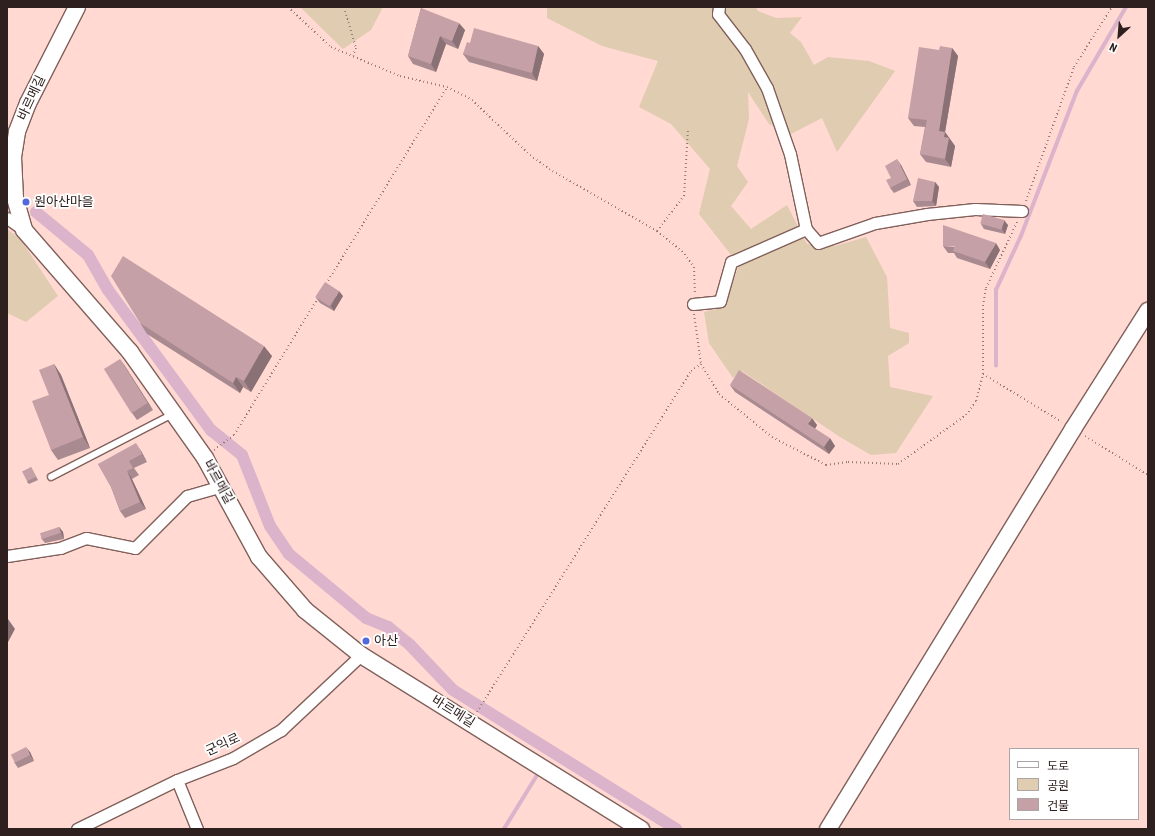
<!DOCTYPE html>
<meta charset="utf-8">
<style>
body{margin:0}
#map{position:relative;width:1155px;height:836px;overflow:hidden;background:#ffd9d2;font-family:"Roboto Condensed","Noto Sans KR",sans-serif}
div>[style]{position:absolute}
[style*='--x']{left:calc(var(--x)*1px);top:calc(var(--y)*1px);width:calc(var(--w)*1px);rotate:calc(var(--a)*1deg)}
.green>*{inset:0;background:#e0ccb0}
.stream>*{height:3.5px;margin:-1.75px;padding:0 1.75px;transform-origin:1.75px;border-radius:1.75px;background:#dbb3cb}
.canal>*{height:12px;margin:-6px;padding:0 6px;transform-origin:6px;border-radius:6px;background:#dbb3cb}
.path>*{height:2px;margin-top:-1px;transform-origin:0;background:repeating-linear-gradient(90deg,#947b76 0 1px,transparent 0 4px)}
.roads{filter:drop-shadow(1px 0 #81605b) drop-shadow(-1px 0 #81605b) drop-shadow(0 1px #81605b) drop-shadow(0 -1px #81605b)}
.lane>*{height:5.5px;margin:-2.75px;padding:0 2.75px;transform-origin:2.75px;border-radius:2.75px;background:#fff}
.street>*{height:11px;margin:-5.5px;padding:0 5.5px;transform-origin:5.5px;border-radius:5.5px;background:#fff}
.secondary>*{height:16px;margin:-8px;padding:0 8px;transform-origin:8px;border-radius:8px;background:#fff}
.wall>*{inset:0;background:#a98a90}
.shaded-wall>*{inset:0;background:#8a7175}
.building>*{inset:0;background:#c5a1a7;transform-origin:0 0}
.dots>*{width:11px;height:11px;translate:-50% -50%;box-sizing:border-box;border:2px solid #fff;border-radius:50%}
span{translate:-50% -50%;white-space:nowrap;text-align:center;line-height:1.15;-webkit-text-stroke:3.5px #fff;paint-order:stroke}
.street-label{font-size:13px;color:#2e201e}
.poi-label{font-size:13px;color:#2e201e}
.left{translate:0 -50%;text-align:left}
.frame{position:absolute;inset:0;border:8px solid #2e201e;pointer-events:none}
.legend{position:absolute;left:1009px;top:748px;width:130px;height:72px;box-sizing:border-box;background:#fff;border:1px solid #aba6a5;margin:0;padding:5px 7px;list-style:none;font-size:12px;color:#2e201e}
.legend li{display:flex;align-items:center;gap:8px;height:20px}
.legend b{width:20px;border:1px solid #aba6a5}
.north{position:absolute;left:1099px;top:16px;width:40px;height:40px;-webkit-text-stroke:3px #fff;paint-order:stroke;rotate:206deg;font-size:11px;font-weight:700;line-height:16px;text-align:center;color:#2e201e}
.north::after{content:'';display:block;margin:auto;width:14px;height:18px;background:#2e201e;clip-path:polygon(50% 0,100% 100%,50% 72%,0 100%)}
</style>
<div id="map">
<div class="green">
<div style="clip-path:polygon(300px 7px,383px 7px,371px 30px,343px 49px)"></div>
<div style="clip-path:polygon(547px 7px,756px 7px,758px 11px,776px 18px,802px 17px,790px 33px,801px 42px,814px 65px,828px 57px,869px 61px,895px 71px,837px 152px,822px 118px,791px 134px,769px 124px,748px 92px,749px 119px,737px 166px,748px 182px,731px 206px,751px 229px,787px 205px,807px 244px,835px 246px,866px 237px,887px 277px,890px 328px,909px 333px,909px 343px,888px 356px,890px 387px,933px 396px,896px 453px,871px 455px,840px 437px,742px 371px,733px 378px,709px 343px,704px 312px,724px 307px,739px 265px,699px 214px,710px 169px,671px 124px,639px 107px,658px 61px,602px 46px,547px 18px)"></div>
<div style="clip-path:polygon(7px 229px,21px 240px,58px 296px,26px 322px,7px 313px)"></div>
</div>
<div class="stream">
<div style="--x:996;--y:366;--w:76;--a:-90"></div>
<div style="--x:996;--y:290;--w:60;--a:-65.2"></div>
<div style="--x:1021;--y:236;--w:155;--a:-68.9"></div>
<div style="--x:1077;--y:91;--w:97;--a:-59.7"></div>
<div style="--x:504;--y:829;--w:61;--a:-58.4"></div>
</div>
<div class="canal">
<div style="--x:36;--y:212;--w:67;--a:39.6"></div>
<div style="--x:88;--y:255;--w:40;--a:60.3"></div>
<div style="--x:108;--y:290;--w:174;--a:53.7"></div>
<div style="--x:211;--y:430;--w:40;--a:39"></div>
<div style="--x:242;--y:455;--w:76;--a:68.5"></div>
<div style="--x:270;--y:526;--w:34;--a:56"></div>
<div style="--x:289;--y:554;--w:100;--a:39.7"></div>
<div style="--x:366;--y:618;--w:24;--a:22"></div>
<div style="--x:388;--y:627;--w:28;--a:39"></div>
<div style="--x:410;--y:645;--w:62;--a:46.3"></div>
<div style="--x:453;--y:690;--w:263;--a:31.9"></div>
</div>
<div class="path">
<div style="--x:288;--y:7;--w:59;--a:42.9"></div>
<div style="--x:331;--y:47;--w:75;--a:22.8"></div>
<div style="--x:400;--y:76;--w:48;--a:13.2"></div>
<div style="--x:447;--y:87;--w:28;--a:27"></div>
<div style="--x:472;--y:100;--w:80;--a:43.5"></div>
<div style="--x:530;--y:155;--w:24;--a:36"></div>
<div style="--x:549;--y:169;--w:125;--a:29.9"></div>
<div style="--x:657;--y:231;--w:32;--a:39"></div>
<div style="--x:682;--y:251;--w:20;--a:53"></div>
<div style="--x:694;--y:267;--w:27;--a:88"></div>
<div style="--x:344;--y:7;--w:43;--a:73.7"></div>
<div style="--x:356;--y:48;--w:8;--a:113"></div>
<div style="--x:1026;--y:201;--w:142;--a:-70.3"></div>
<div style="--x:1074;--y:67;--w:71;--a:-57.7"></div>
<div style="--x:657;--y:231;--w:44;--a:-52.4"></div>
<div style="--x:684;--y:196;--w:68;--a:-86.6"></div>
<div style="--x:326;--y:284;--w:231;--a:-58.4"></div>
<div style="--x:694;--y:314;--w:50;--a:82"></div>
<div style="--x:701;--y:364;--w:35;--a:59"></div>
<div style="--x:719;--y:394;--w:68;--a:39.1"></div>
<div style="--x:772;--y:437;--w:61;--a:27.4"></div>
<div style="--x:826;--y:465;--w:22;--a:-8"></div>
<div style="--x:848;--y:462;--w:50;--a:2.3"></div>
<div style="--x:898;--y:464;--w:84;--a:-35.8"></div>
<div style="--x:966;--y:415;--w:17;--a:-54"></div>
<div style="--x:976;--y:401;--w:28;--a:-75"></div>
<div style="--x:983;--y:374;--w:68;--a:-90"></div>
<div style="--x:983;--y:306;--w:18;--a:-81"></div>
<div style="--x:986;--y:288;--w:73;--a:-64.8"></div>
<div style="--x:983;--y:374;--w:92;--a:31.3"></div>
<div style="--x:1085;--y:436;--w:74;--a:31.8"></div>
<div style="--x:214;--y:450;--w:25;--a:-37"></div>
<div style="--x:234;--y:435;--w:161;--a:-58.5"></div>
<div style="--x:477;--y:712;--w:403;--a:-57.9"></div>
<div style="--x:691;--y:371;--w:12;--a:-35"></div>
</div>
<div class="roads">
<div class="lane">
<div style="--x:51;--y:477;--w:137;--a:-27.3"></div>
</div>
<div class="street">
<div style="--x:719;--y:7;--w:7;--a:98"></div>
<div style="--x:718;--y:14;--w:44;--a:52.4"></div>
<div style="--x:745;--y:49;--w:45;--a:60.6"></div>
<div style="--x:767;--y:88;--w:70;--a:70.8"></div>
<div style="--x:790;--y:154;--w:77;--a:78"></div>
<div style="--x:806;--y:229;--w:18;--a:49"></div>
<div style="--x:818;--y:243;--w:60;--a:-19.3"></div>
<div style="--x:875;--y:223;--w:53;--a:-9.8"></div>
<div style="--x:927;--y:214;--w:48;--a:-5.9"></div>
<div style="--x:975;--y:209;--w:47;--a:2.4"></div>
<div style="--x:7;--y:218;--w:21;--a:35"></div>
<div style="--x:693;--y:304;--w:27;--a:-6"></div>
<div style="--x:720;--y:301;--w:41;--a:-74.2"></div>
<div style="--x:731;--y:262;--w:82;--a:-23.7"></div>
<div style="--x:7;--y:556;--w:54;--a:-8.6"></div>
<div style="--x:60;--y:548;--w:28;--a:-21"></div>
<div style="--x:86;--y:538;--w:50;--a:11.5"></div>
<div style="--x:135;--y:548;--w:74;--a:-45"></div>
<div style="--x:187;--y:496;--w:35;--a:-16"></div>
<div style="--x:177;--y:780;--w:53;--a:67.8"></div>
<div style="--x:77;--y:829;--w:111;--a:-26.1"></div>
<div style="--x:177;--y:780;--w:60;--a:-21.4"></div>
<div style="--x:233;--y:758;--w:56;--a:-30.3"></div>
<div style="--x:281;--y:730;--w:110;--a:-43.2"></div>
</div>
<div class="secondary">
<div style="--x:77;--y:7;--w:108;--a:117"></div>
<div style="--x:28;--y:103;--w:31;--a:111"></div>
<div style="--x:17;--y:132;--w:25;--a:99"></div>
<div style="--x:13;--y:157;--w:41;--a:87.2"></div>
<div style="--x:15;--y:198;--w:33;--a:74"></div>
<div style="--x:24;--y:230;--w:162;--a:49"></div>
<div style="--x:130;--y:352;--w:130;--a:54.7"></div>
<div style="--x:205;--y:458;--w:113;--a:61.4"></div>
<div style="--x:259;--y:557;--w:70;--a:49"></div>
<div style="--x:305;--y:610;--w:72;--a:38.8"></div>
<div style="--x:361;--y:655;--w:330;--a:31.9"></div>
<div style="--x:828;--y:829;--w:469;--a:-58.5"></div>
<div style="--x:1073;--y:429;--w:140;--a:-57.6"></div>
</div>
</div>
<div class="wall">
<div style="clip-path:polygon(421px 8px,465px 30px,458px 49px,446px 44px,436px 72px,413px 64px,408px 56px)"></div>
<div style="clip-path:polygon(470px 43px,538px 46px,544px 54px,537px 81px,469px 62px,463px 54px)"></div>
<div style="clip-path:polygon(952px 48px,958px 56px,945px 132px,955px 146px,951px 167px,926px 162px,920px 154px,925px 127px,914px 126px,908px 118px,939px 50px)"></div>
<div style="clip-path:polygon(901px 165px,911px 185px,894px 193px,890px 188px,891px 178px)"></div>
<div style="clip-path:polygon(935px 182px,939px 187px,936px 206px,917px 207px,913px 201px)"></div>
<div style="clip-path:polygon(981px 224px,1008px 225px,1005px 234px,984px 229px)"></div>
<div style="clip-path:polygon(943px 246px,1000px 250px,990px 269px,957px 258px,954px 253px,948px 253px)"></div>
<div style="clip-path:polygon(343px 296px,334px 311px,320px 303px,316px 298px)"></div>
<div style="clip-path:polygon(140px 323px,272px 356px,251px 392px,243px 387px,240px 393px,147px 334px)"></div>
<div style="clip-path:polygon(120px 359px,153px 410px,137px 420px,132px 413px)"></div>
<div style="clip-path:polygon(54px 364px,61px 375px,90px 448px,58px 460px,51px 450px,49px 395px)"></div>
<div style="clip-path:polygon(730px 385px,817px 425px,815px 429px,835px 446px,829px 454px,735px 392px)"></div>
<div style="clip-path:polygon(141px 451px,147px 462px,134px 468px,139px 475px,132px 479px,146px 509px,125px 518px,120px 511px,111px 487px,98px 464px)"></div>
<div style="clip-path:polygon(31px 467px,38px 480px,29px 484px,27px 482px)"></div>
<div style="clip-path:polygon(59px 527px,63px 532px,64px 539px,45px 543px,41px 538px)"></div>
<div style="clip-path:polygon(30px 752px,34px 761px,18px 768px,14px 762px)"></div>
</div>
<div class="shaded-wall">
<div style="clip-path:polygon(459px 23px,465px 30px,458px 49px,452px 41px)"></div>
<div style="clip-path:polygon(440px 36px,446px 44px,436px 72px,431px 64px)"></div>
<div style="clip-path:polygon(538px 46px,544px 54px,537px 81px,532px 73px)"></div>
<div style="clip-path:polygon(952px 48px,958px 56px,945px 132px,955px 146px,951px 167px,945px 159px,939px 131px)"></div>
<div style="clip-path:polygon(897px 159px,901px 165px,911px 185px,907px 179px)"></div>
<div style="clip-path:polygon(935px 182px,939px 187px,936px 206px,932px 201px)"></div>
<div style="clip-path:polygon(1004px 220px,1008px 225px,1005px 234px,1002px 229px)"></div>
<div style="clip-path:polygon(996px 243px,1000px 250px,990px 269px,985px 262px)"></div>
<div style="clip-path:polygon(339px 291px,343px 296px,334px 311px,331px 306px)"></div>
<div style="clip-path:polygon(264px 346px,272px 356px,251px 392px,244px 381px)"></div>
<div style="clip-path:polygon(120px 359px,125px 366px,153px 410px,148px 403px)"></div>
<div style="clip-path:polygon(54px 364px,61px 375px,90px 448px,83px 437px)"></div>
<div style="clip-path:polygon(236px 377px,243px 387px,240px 393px,233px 383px)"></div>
<div style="clip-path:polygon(812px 418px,817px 425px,813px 432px,808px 424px)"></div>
<div style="clip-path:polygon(830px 438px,835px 446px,829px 454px,824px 447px)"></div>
<div style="clip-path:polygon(136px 443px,141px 451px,147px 462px,142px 454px)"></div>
<div style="clip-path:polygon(127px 471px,132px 479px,146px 509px,140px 502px)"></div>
<div style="clip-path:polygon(59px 527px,63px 532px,64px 539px,61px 533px)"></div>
<div style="clip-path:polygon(8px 619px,15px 629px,7px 644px,7px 620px)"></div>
<div style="clip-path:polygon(26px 747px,30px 752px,34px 761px,30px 755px)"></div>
</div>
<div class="building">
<div style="clip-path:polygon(421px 8px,459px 23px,452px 41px,440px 36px,431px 64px,408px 56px)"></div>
<div style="clip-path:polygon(474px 28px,538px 46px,532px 73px,463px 54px,467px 42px,470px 43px)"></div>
<div style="clip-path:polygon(940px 46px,952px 48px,939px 131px,945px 132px,944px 137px,949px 138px,945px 159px,920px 154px,927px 120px,908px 118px,919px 47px,939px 50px)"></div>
<div style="clip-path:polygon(897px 159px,907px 179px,890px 188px,886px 180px,891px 178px,885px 166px)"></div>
<div style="clip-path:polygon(918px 178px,935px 182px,932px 201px,913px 201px)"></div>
<div style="left:983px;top:214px;width:22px;height:10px;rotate:16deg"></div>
<div style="clip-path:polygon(943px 225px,996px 243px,985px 262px,953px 251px,955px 246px,943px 246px)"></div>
<div style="clip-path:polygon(123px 256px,264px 346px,244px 381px,236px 377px,233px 383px,140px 323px,111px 276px)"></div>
<div style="left:325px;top:282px;width:17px;height:18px;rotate:33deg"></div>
<div style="left:120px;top:359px;width:52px;height:19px;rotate:58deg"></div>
<div style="clip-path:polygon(54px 364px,83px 437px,51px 450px,32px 401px,49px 395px,39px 370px)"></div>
<div style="clip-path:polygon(739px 370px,812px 418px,808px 424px,830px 438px,824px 447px,730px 385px)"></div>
<div style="clip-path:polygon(136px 443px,142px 454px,129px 461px,133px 468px,127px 471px,140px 502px,120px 511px,111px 487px,98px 464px)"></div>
<div style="left:31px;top:467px;width:11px;height:10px;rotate:63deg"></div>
<div style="left:59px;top:527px;width:6px;height:20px;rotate:72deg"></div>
<div style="left:26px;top:747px;width:9px;height:17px;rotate:63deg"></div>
</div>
<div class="dots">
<div style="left:26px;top:202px;background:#5268dd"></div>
<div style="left:366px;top:641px;background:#5268dd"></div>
</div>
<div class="street-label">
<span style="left:32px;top:98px;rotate:-65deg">바르메길</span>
<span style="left:218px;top:482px;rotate:61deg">바르메길</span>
<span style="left:453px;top:712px;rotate:32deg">바르메길</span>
<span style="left:223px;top:745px;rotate:-25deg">군익로</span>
</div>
<div class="poi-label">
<span class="left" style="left:34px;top:202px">원아산마을</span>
<span class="left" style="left:374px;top:641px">아산</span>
</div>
<div class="frame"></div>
<ul class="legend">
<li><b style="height:5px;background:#fff"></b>도로</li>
<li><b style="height:11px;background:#e0ccb0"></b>공원</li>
<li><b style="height:11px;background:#c5a1a7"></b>건물</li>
</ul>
<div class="north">N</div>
</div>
